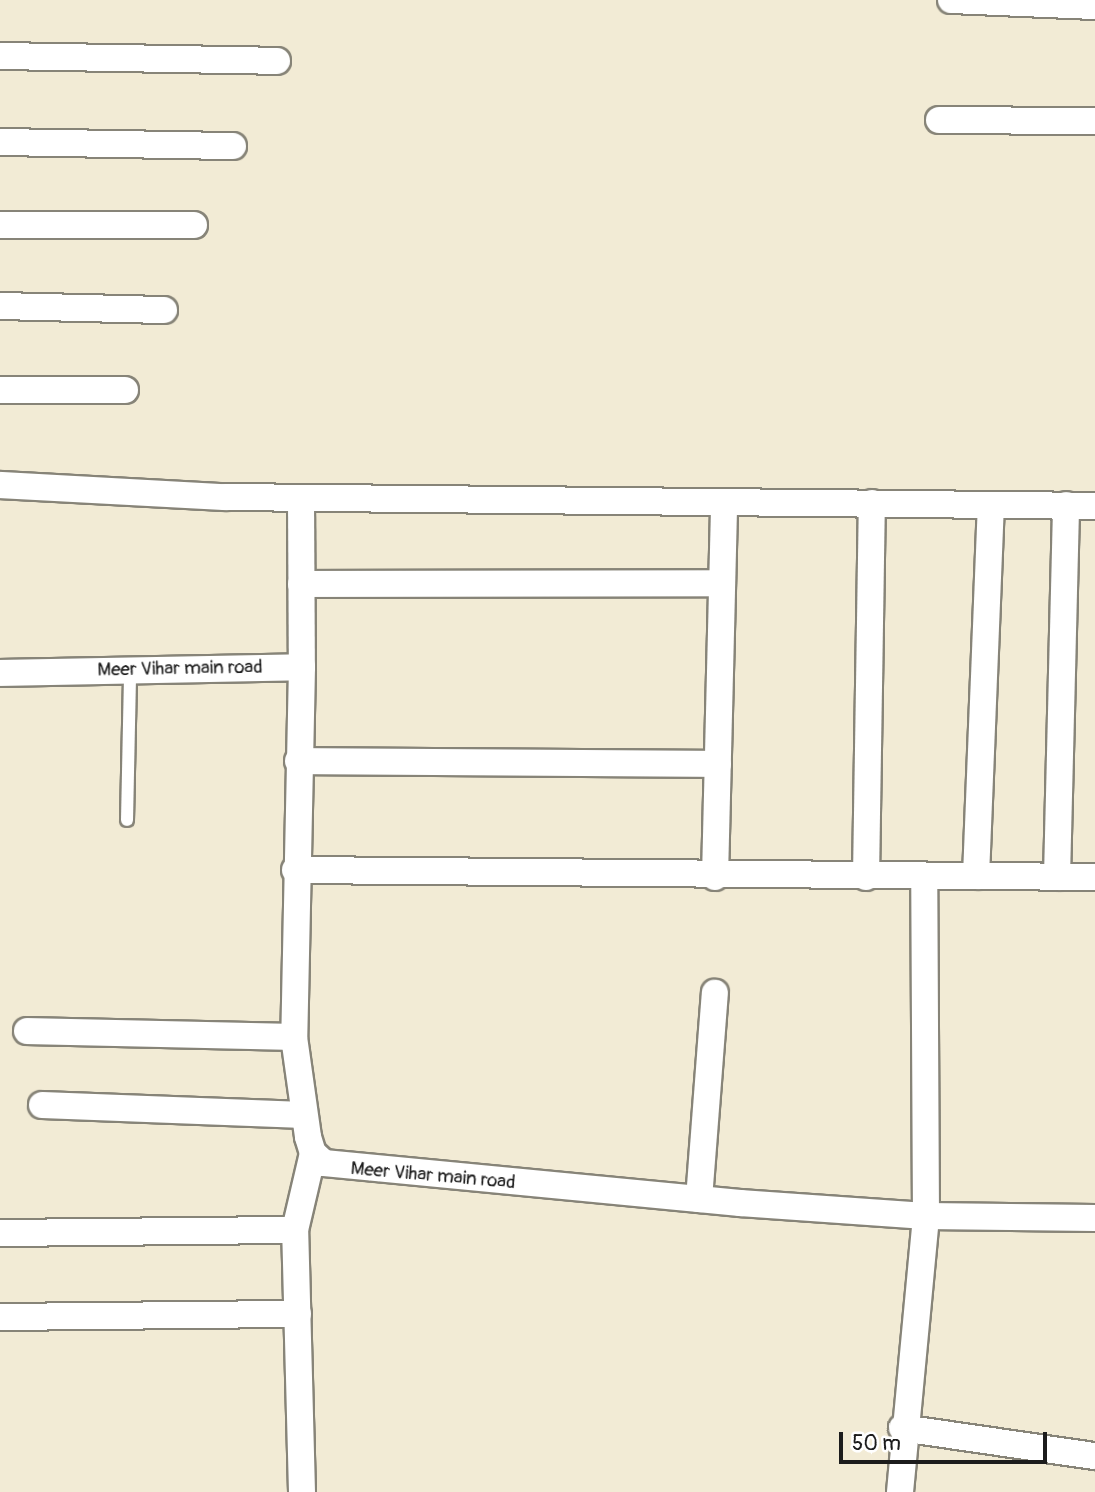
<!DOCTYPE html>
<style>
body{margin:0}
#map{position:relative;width:1095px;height:1492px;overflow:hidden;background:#f2ebd5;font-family:Pangolin,sans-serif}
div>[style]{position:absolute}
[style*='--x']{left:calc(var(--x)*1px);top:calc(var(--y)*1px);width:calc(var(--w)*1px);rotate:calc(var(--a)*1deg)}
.roads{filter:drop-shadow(2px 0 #878478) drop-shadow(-2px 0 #878478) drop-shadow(0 2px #878478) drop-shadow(0 -2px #878478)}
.service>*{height:12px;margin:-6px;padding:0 6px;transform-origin:6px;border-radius:6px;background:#fff}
.minor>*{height:26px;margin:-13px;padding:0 13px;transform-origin:13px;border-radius:13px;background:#fff}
span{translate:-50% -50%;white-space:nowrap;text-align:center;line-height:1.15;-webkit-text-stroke:5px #fff;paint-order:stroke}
.street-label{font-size:19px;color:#1c1c1c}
.scale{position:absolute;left:839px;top:1432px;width:208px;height:32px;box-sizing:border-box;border:4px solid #1c1c1c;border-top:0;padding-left:9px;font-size:21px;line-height:24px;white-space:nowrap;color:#1c1c1c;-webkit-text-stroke:5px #fff;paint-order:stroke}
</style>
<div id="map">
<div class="roads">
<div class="service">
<div style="--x:127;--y:820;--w:149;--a:-88.8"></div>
</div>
<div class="minor">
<div style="--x:951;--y:0;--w:144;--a:2.4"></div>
<div style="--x:0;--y:56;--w:277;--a:1"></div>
<div style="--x:939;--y:120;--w:156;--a:0.4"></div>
<div style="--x:0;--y:142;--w:233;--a:1"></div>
<div style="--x:0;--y:225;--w:194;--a:0"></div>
<div style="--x:0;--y:306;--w:164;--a:1.4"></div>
<div style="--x:0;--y:390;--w:125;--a:0"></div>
<div style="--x:0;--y:485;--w:225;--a:3.1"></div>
<div style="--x:225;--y:497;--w:870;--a:0.59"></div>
<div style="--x:301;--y:498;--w:169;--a:89.7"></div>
<div style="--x:301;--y:584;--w:421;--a:-0.1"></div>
<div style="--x:0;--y:673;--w:302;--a:-1.1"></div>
<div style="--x:302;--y:667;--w:370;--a:91.2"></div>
<div style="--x:294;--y:1037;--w:101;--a:82"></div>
<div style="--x:308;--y:1137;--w:17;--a:73"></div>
<div style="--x:313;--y:1153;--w:15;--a:42"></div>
<div style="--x:324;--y:1163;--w:418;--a:5.5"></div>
<div style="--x:740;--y:1203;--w:186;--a:4"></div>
<div style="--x:926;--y:1216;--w:169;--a:0.7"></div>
<div style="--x:298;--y:761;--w:420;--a:0.4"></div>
<div style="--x:295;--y:870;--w:800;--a:0.5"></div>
<div style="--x:976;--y:876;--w:371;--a:-87.7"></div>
<div style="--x:715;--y:877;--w:375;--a:-88.6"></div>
<div style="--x:866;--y:877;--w:374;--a:-89.1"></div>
<div style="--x:1057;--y:877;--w:372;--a:-88.6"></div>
<div style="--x:27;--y:1031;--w:267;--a:1.3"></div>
<div style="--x:42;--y:1105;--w:262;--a:2.2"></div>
<div style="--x:699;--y:1199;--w:207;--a:-85.6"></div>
<div style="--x:0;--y:1233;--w:295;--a:-0.6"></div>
<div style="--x:0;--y:1317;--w:298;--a:-0.6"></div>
<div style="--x:902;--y:1428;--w:195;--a:8.3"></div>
<div style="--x:302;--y:1492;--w:262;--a:-91.5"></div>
<div style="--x:295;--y:1230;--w:79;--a:-76.8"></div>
<div style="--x:900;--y:1492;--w:277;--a:-84.6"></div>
<div style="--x:926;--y:1216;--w:339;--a:-90.3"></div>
</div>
</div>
<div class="street-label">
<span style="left:180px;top:669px;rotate:-1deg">Meer Vihar main road</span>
<span style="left:433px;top:1176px;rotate:5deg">Meer Vihar main road</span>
</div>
<div class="scale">50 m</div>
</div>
